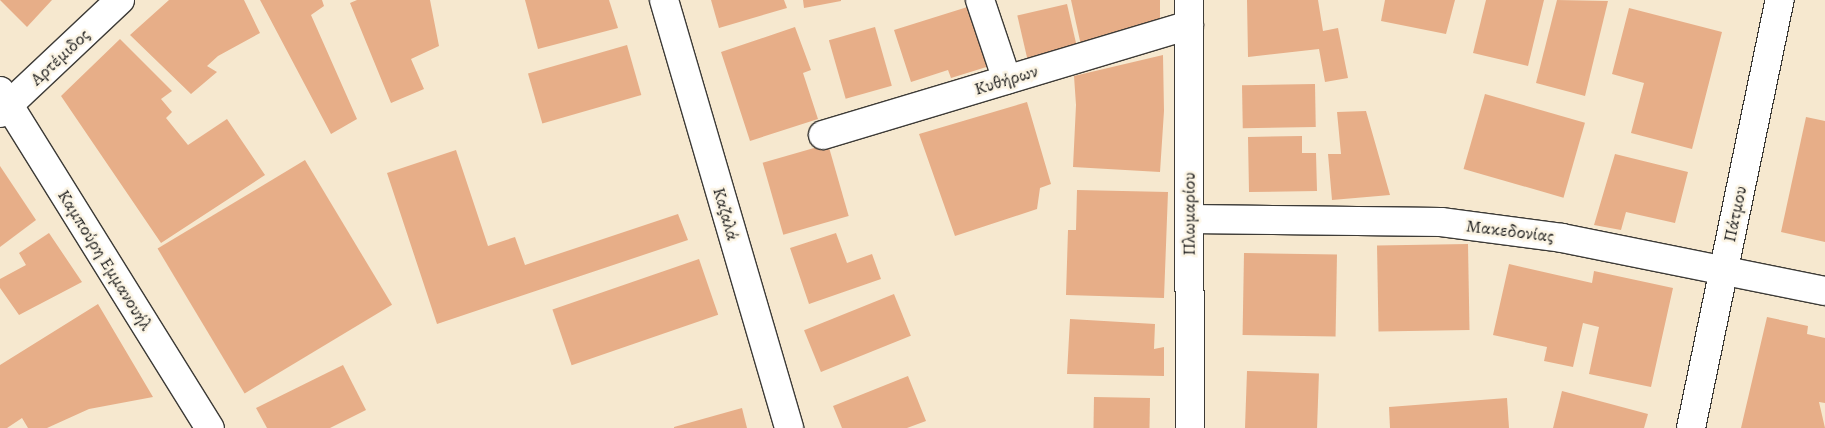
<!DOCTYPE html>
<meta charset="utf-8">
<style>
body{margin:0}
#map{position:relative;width:1825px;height:428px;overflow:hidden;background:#f6e8cf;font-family:Alegreya,serif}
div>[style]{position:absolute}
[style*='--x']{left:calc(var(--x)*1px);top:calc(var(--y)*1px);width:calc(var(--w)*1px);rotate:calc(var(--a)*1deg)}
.building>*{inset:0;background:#e7ae88;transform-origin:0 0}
.roads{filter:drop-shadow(1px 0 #3d3b37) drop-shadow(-1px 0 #3d3b37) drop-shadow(0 1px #3d3b37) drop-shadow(0 -1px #3d3b37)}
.street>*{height:28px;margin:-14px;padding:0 14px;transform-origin:14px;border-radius:14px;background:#fff}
span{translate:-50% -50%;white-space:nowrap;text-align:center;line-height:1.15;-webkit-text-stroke:5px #fcf5e5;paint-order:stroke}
.street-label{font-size:18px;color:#1c1c1c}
</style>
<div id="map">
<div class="building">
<div style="clip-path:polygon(0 0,52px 0,27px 27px)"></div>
<div style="clip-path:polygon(169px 0,244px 0,260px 33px,218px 56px,207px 66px,217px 72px,191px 94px,130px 35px)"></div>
<div style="clip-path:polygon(260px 0,322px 0,324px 6px,311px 15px,357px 119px,331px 134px)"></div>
<div style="clip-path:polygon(357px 0,430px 0,439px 46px,411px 59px,424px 89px,391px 103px,350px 3px)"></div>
<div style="clip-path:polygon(525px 0,609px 0,618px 28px,538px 49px)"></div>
<div style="clip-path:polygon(711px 0,784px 0,787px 8px,719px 28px)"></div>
<div style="clip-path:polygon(803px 0,841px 0,841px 1px,804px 8px)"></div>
<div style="clip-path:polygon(1071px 0,1160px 0,1160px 30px,1082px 50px)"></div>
<div style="clip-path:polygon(1247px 0,1318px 0,1323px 31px,1338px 28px,1348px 78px,1325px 82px,1319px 49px,1248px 57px)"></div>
<div style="clip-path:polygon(1385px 0,1455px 0,1446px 34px,1381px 21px)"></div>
<div style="clip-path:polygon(1486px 0,1544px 0,1528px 66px,1473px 53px)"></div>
<div style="clip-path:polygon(1557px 0,1608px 1px,1585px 96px,1536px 83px)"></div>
<div style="clip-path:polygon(977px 4px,996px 64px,951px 78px,948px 70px,911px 82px,894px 30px)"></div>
<div style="left:1067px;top:4px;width:44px;height:51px;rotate:77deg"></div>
<div style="clip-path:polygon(1629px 8px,1722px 32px,1692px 149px,1631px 133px,1644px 83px,1612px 74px)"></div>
<div style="clip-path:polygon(795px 27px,811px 70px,803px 73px,818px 119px,750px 141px,721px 52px)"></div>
<div style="left:875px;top:27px;width:61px;height:48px;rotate:74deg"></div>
<div style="clip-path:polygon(120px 39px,172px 91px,161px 99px,172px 112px,166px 118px,188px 145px,227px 119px,265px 175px,161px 243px,61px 96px)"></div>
<div style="left:627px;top:45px;width:52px;height:103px;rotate:74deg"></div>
<div style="clip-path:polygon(1163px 55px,1164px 111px,1160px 172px,1073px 167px,1076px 105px,1074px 76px)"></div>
<div style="left:1315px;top:84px;width:43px;height:73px;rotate:89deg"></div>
<div style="left:1485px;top:94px;width:104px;height:78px;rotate:16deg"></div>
<div style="clip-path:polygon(1027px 102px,1051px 184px,1040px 188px,1037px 209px,955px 236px,919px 134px)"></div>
<div style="clip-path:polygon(1366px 111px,1390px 195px,1332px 200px,1328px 154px,1341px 154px,1337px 112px)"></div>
<div style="clip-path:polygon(1806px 117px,1825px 121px,1825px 242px,1781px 232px)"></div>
<div style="clip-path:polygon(1302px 136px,1302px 153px,1316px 153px,1317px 191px,1249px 192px,1248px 137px)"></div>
<div style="left:828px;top:144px;width:75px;height:68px;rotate:74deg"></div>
<div style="clip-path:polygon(456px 150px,488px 246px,515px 237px,525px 265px,678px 214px,688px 240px,437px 324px,387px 173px)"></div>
<div style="clip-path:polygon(1615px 154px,1688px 172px,1675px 223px,1626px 212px,1621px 230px,1594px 225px)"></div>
<div style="left:305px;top:160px;width:169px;height:172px;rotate:59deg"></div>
<div style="clip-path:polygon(0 166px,36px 220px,0 247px)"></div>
<div style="clip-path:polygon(1077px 190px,1168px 192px,1164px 298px,1066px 295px,1068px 230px,1076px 230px)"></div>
<div style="clip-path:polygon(49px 233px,82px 282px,19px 315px,0 288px,0 279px,26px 265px,19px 253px)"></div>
<div style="clip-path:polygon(836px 233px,847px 263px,872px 254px,881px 279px,809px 304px,790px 248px)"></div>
<div style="left:1468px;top:244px;width:86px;height:91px;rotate:89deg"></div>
<div style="left:1244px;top:253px;width:93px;height:82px;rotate:1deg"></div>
<div style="left:699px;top:259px;width:59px;height:155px;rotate:71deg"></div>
<div style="clip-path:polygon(1509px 264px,1592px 283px,1594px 271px,1673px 288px,1651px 387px,1589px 374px,1599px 327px,1583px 323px,1573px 367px,1544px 361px,1547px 347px,1493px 335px)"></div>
<div style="left:894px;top:294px;width:45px;height:97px;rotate:68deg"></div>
<div style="clip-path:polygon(98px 304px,153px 397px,89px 409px,47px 428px,28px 428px,22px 418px,7px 428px,0 428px,0 365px)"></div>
<div style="clip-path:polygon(1767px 317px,1808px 326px,1807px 334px,1825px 338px,1825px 403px,1819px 402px,1825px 428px,1741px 428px)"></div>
<div style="clip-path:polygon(1070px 319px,1155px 324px,1154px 349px,1164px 347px,1164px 376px,1067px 374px)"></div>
<div style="clip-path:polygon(343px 365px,366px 410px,330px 428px,267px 428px,256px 408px)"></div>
<div style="left:1247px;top:371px;width:72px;height:57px;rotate:2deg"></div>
<div style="clip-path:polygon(908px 376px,926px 421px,907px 428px,842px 428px,833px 406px)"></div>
<div style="clip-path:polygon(1562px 391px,1648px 414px,1644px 428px,1553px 428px)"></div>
<div style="left:1094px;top:397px;width:56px;height:31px;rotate:1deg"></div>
<div style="clip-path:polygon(1507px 398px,1509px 428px,1390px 428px,1389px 407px)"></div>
<div style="clip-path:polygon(742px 408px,747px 428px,674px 428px,674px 427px)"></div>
</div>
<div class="roads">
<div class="street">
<div style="--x:664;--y:0;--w:446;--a:73.7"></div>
<div style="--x:980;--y:0;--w:84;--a:71.4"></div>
<div style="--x:1189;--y:0;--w:428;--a:89.9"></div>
<div style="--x:0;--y:91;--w:397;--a:58.1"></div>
<div style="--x:0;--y:113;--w:165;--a:-43.3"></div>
<div style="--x:823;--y:135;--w:382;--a:-16.7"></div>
<div style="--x:1189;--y:219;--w:252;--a:0.7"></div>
<div style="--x:1441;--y:222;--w:122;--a:7.5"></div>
<div style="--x:1562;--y:238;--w:268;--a:11.4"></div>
<div style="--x:1691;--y:428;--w:437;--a:-78.3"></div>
</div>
</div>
<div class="street-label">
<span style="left:60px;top:57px;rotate:-43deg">Αρτέμιδος</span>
<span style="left:1006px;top:80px;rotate:-17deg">Κυθήρων</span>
<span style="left:726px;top:214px;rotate:74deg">Καζαλά</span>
<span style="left:1189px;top:214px;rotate:-90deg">Πλωμαρίου</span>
<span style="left:1735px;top:214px;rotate:-78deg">Πάτμου</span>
<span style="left:1510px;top:231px;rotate:7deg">Μακεδονίας</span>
<span style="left:105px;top:260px;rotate:58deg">Καμπούρη Εμμανουήλ</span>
</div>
</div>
